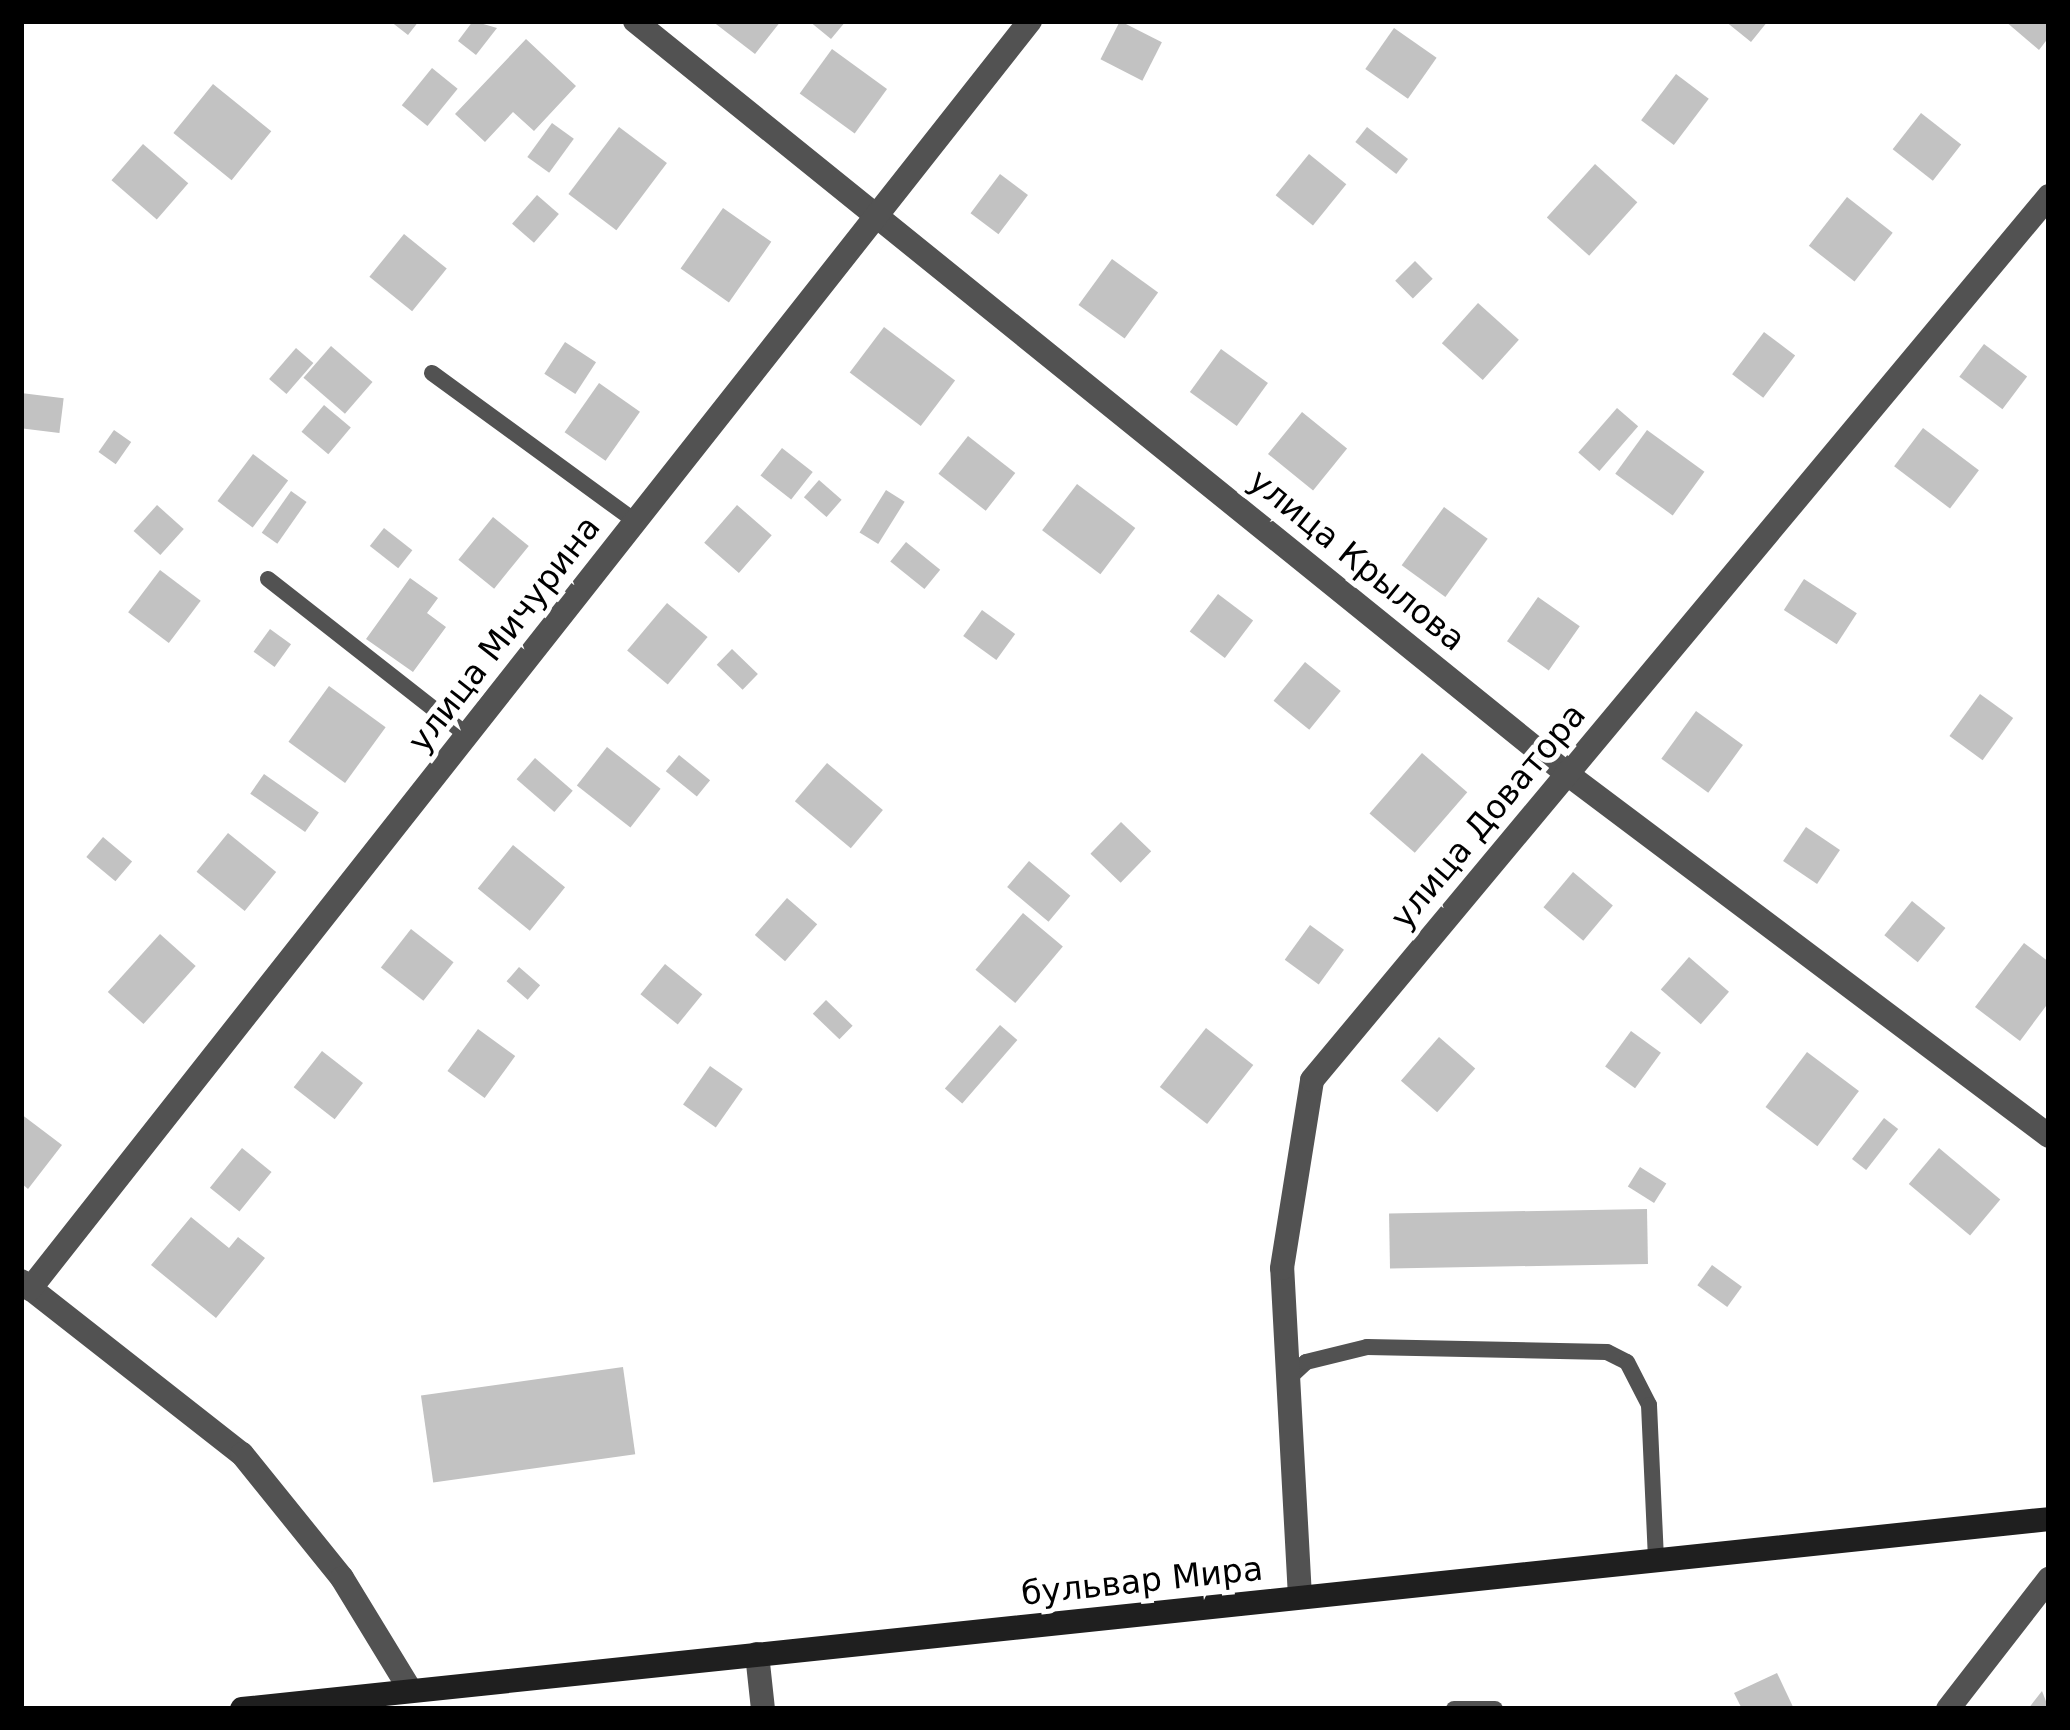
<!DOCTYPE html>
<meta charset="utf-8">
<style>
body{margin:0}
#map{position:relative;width:2070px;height:1730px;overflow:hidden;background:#fff;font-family:"DejaVu Sans",sans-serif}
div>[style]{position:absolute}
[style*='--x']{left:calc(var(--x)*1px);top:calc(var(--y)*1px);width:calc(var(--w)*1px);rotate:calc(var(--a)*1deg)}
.building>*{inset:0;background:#c2c2c2;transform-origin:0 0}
.service>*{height:16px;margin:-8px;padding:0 8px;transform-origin:8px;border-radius:8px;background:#525252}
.minor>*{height:24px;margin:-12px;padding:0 12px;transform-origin:12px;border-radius:12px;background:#525252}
.secondary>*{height:24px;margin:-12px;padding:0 12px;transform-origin:12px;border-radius:12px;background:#1f1f1f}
span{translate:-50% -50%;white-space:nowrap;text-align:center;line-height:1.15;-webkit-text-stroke:10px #fff;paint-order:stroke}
.street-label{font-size:33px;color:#000}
.frame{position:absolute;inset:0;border:24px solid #000;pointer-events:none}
</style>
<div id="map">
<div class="building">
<div style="clip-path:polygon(390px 21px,419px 21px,408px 35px)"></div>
<div style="clip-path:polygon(473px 21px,497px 28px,476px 55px,458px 41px)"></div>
<div style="clip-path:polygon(712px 21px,781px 21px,755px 54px)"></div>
<div style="clip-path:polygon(809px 21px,846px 21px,831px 39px)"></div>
<div style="left:1120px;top:21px;width:47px;height:43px;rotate:27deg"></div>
<div style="clip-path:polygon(1725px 21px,1768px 21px,1751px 42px)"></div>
<div style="clip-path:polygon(2005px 21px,2049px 21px,2049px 37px,2039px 50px)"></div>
<div style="left:1394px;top:28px;width:52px;height:50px;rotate:35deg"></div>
<div style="clip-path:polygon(526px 39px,576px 86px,534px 131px,513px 112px,485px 142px,455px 114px)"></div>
<div style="left:832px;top:49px;width:68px;height:55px;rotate:36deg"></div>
<div style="left:432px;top:68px;width:33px;height:48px;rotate:39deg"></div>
<div style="left:1676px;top:74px;width:41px;height:58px;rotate:37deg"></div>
<div style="left:213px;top:84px;width:75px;height:63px;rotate:39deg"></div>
<div style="left:1921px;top:113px;width:51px;height:46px;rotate:38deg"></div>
<div style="left:552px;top:123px;width:27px;height:42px;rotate:36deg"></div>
<div style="left:619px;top:127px;width:60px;height:84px;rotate:37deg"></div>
<div style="left:1367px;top:127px;width:52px;height:19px;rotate:38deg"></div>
<div style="left:143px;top:144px;width:60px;height:48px;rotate:41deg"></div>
<div style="left:1309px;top:154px;width:48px;height:53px;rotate:39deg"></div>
<div style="left:1595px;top:164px;width:57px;height:72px;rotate:42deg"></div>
<div style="left:1000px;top:174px;width:35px;height:49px;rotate:37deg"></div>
<div style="left:537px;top:195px;width:29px;height:38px;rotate:41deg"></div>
<div style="left:1847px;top:197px;width:58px;height:62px;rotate:38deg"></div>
<div style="left:723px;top:208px;width:59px;height:74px;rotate:35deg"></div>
<div style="left:404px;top:234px;width:55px;height:55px;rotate:39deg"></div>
<div style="left:1112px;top:259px;width:57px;height:57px;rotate:36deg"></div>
<div style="left:1415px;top:261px;width:25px;height:28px;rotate:45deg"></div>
<div style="left:1478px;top:303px;width:55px;height:54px;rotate:42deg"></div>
<div style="left:884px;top:327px;width:89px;height:57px;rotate:37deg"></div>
<div style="left:1764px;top:332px;width:39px;height:53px;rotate:37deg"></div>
<div style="left:565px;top:342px;width:37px;height:38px;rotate:33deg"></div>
<div style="left:1984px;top:344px;width:54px;height:41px;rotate:37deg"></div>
<div style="left:331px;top:346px;width:55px;height:42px;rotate:41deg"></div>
<div style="left:296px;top:348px;width:23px;height:41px;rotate:41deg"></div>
<div style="left:1221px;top:349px;width:58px;height:53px;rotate:36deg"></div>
<div style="left:599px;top:383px;width:50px;height:60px;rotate:35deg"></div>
<div style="left:21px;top:393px;width:43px;height:35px;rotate:7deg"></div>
<div style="left:324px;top:405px;width:35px;height:35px;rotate:40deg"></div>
<div style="left:1617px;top:408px;width:28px;height:59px;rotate:41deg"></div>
<div style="left:1302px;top:412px;width:58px;height:54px;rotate:39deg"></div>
<div style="left:1923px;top:428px;width:70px;height:48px;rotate:37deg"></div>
<div style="left:114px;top:430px;width:21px;height:27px;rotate:35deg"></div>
<div style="left:1647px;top:430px;width:71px;height:54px;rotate:36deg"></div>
<div style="left:968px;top:436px;width:60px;height:48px;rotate:38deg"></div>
<div style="left:782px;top:448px;width:39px;height:35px;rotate:38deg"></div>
<div style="left:253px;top:454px;width:44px;height:59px;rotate:37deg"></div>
<div style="left:819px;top:480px;width:30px;height:23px;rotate:41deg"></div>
<div style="left:1077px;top:484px;width:73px;height:58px;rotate:37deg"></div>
<div style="left:886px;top:490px;width:22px;height:50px;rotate:32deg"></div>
<div style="left:291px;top:491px;width:19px;height:51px;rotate:35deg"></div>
<div style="left:157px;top:505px;width:36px;height:35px;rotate:42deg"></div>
<div style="left:737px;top:505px;width:46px;height:50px;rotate:41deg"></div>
<div style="left:1444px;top:507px;width:54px;height:72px;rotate:36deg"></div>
<div style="left:493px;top:517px;width:46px;height:55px;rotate:39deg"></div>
<div style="left:384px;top:528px;width:36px;height:23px;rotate:38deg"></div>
<div style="left:906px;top:542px;width:44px;height:25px;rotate:39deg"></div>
<div style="left:160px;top:570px;width:51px;height:53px;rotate:37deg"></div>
<div style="clip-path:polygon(410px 578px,438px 598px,427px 613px,446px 627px,413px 672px,366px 639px)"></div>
<div style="left:1804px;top:579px;width:63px;height:37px;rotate:33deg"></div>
<div style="left:1218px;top:594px;width:44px;height:47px;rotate:37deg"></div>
<div style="left:1538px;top:597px;width:51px;height:54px;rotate:35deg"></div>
<div style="left:667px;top:603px;width:53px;height:62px;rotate:40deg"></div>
<div style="left:982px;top:610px;width:41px;height:32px;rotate:36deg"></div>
<div style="left:270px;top:629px;width:26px;height:28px;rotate:36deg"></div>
<div style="left:732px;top:649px;width:36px;height:22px;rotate:44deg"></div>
<div style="left:1305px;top:662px;width:46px;height:50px;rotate:39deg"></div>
<div style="left:329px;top:686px;width:70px;height:69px;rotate:36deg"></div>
<div style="left:1980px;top:694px;width:41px;height:52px;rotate:36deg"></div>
<div style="left:1696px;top:711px;width:58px;height:59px;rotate:36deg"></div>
<div style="left:607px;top:747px;width:68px;height:49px;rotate:38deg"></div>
<div style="left:1422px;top:753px;width:60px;height:80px;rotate:41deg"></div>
<div style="left:679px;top:755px;width:40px;height:21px;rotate:39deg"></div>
<div style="left:535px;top:758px;width:50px;height:28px;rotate:41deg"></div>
<div style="left:827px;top:763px;width:73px;height:50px;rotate:40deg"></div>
<div style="left:264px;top:774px;width:67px;height:24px;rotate:35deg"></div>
<div style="left:1121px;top:822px;width:42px;height:44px;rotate:44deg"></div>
<div style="left:1806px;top:827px;width:41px;height:41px;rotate:34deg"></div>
<div style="left:228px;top:833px;width:62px;height:50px;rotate:39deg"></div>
<div style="left:103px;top:837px;width:38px;height:26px;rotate:40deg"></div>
<div style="left:513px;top:845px;width:67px;height:56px;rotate:39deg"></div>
<div style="left:1029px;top:861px;width:54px;height:34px;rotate:40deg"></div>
<div style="left:1573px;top:872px;width:52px;height:46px;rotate:40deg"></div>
<div style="left:787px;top:898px;width:40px;height:49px;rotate:41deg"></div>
<div style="left:1912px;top:901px;width:43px;height:44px;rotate:39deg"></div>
<div style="left:1023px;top:913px;width:52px;height:74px;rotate:40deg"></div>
<div style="left:1310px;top:925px;width:42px;height:43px;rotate:36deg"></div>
<div style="left:411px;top:929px;width:54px;height:49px;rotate:38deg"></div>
<div style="left:160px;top:934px;width:48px;height:78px;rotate:42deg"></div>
<div style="clip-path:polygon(2024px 943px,2049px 962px,2049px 1002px,2020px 1041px,1975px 1007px)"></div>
<div style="left:1689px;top:957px;width:53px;height:43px;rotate:41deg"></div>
<div style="left:665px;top:964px;width:48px;height:39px;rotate:39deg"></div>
<div style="left:519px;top:967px;width:28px;height:19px;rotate:41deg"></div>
<div style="left:826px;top:1000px;width:37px;height:19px;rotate:44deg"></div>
<div style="left:1000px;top:1025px;width:23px;height:84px;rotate:41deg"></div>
<div style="left:1206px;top:1028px;width:60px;height:75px;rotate:38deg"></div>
<div style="left:478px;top:1029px;width:46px;height:52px;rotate:36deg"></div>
<div style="left:1631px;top:1031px;width:37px;height:44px;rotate:36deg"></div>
<div style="left:1439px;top:1037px;width:48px;height:58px;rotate:41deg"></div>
<div style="left:322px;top:1051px;width:52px;height:46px;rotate:38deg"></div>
<div style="left:1807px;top:1052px;width:65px;height:69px;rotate:37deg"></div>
<div style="left:710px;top:1066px;width:40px;height:47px;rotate:35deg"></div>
<div style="clip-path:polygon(21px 1114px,62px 1145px,28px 1189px,21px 1183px)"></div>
<div style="left:1884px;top:1118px;width:18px;height:52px;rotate:38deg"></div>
<div style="left:242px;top:1148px;width:38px;height:51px;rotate:39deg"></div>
<div style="left:1939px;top:1148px;width:80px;height:47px;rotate:40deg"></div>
<div style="left:1640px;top:1167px;width:31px;height:23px;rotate:32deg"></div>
<div style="left:1647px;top:1209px;width:55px;height:258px;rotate:89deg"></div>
<div style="clip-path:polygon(191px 1217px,229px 1248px,238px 1237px,265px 1258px,216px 1318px,151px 1265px)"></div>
<div style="left:1712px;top:1265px;width:37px;height:25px;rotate:36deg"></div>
<div style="left:623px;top:1367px;width:88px;height:204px;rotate:82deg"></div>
<div style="clip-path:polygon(1777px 1673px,1794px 1709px,1742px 1709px,1734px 1693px)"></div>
<div style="clip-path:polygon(2042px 1691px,2049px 1709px,2028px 1709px)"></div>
</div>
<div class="service">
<div style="--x:432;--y:373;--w:251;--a:36.1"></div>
<div style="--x:268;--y:579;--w:253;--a:38.1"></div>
<div style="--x:1288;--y:1379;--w:25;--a:-43"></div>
<div style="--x:1306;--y:1362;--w:63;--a:-13.8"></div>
<div style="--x:1367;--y:1347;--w:240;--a:1.2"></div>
<div style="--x:1607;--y:1352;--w:22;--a:27"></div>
<div style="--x:1627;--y:1362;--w:48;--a:62.9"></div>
<div style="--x:1649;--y:1405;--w:155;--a:87.4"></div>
<div style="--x:1454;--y:1709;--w:41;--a:0"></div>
</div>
<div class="minor">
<div style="--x:635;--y:21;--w:1197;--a:38.93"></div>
<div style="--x:1566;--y:773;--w:604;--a:36.93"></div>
<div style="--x:21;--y:1281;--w:281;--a:38.1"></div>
<div style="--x:242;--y:1454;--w:159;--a:51.1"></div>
<div style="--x:342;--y:1578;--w:132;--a:58.6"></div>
<div style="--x:30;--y:1289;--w:1615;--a:-51.74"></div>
<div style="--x:1300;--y:1597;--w:329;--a:-93.1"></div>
<div style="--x:1282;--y:1268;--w:190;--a:-80.9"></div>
<div style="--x:1312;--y:1080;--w:1151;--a:-50.18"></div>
<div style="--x:757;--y:1654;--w:55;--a:83.8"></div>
<div style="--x:1948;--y:1709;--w:165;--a:-52.2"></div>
</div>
<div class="secondary">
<div style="--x:242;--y:1709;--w:1817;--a:-6"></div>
</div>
<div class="street-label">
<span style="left:1357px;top:560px;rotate:39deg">улица Крылова</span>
<span style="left:504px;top:634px;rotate:-52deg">улица Мичурина</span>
<span style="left:1488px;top:816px;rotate:-50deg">улица Доватора</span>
<span style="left:1142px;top:1581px;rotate:-6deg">бульвар Мира</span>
</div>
<div class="frame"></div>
</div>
